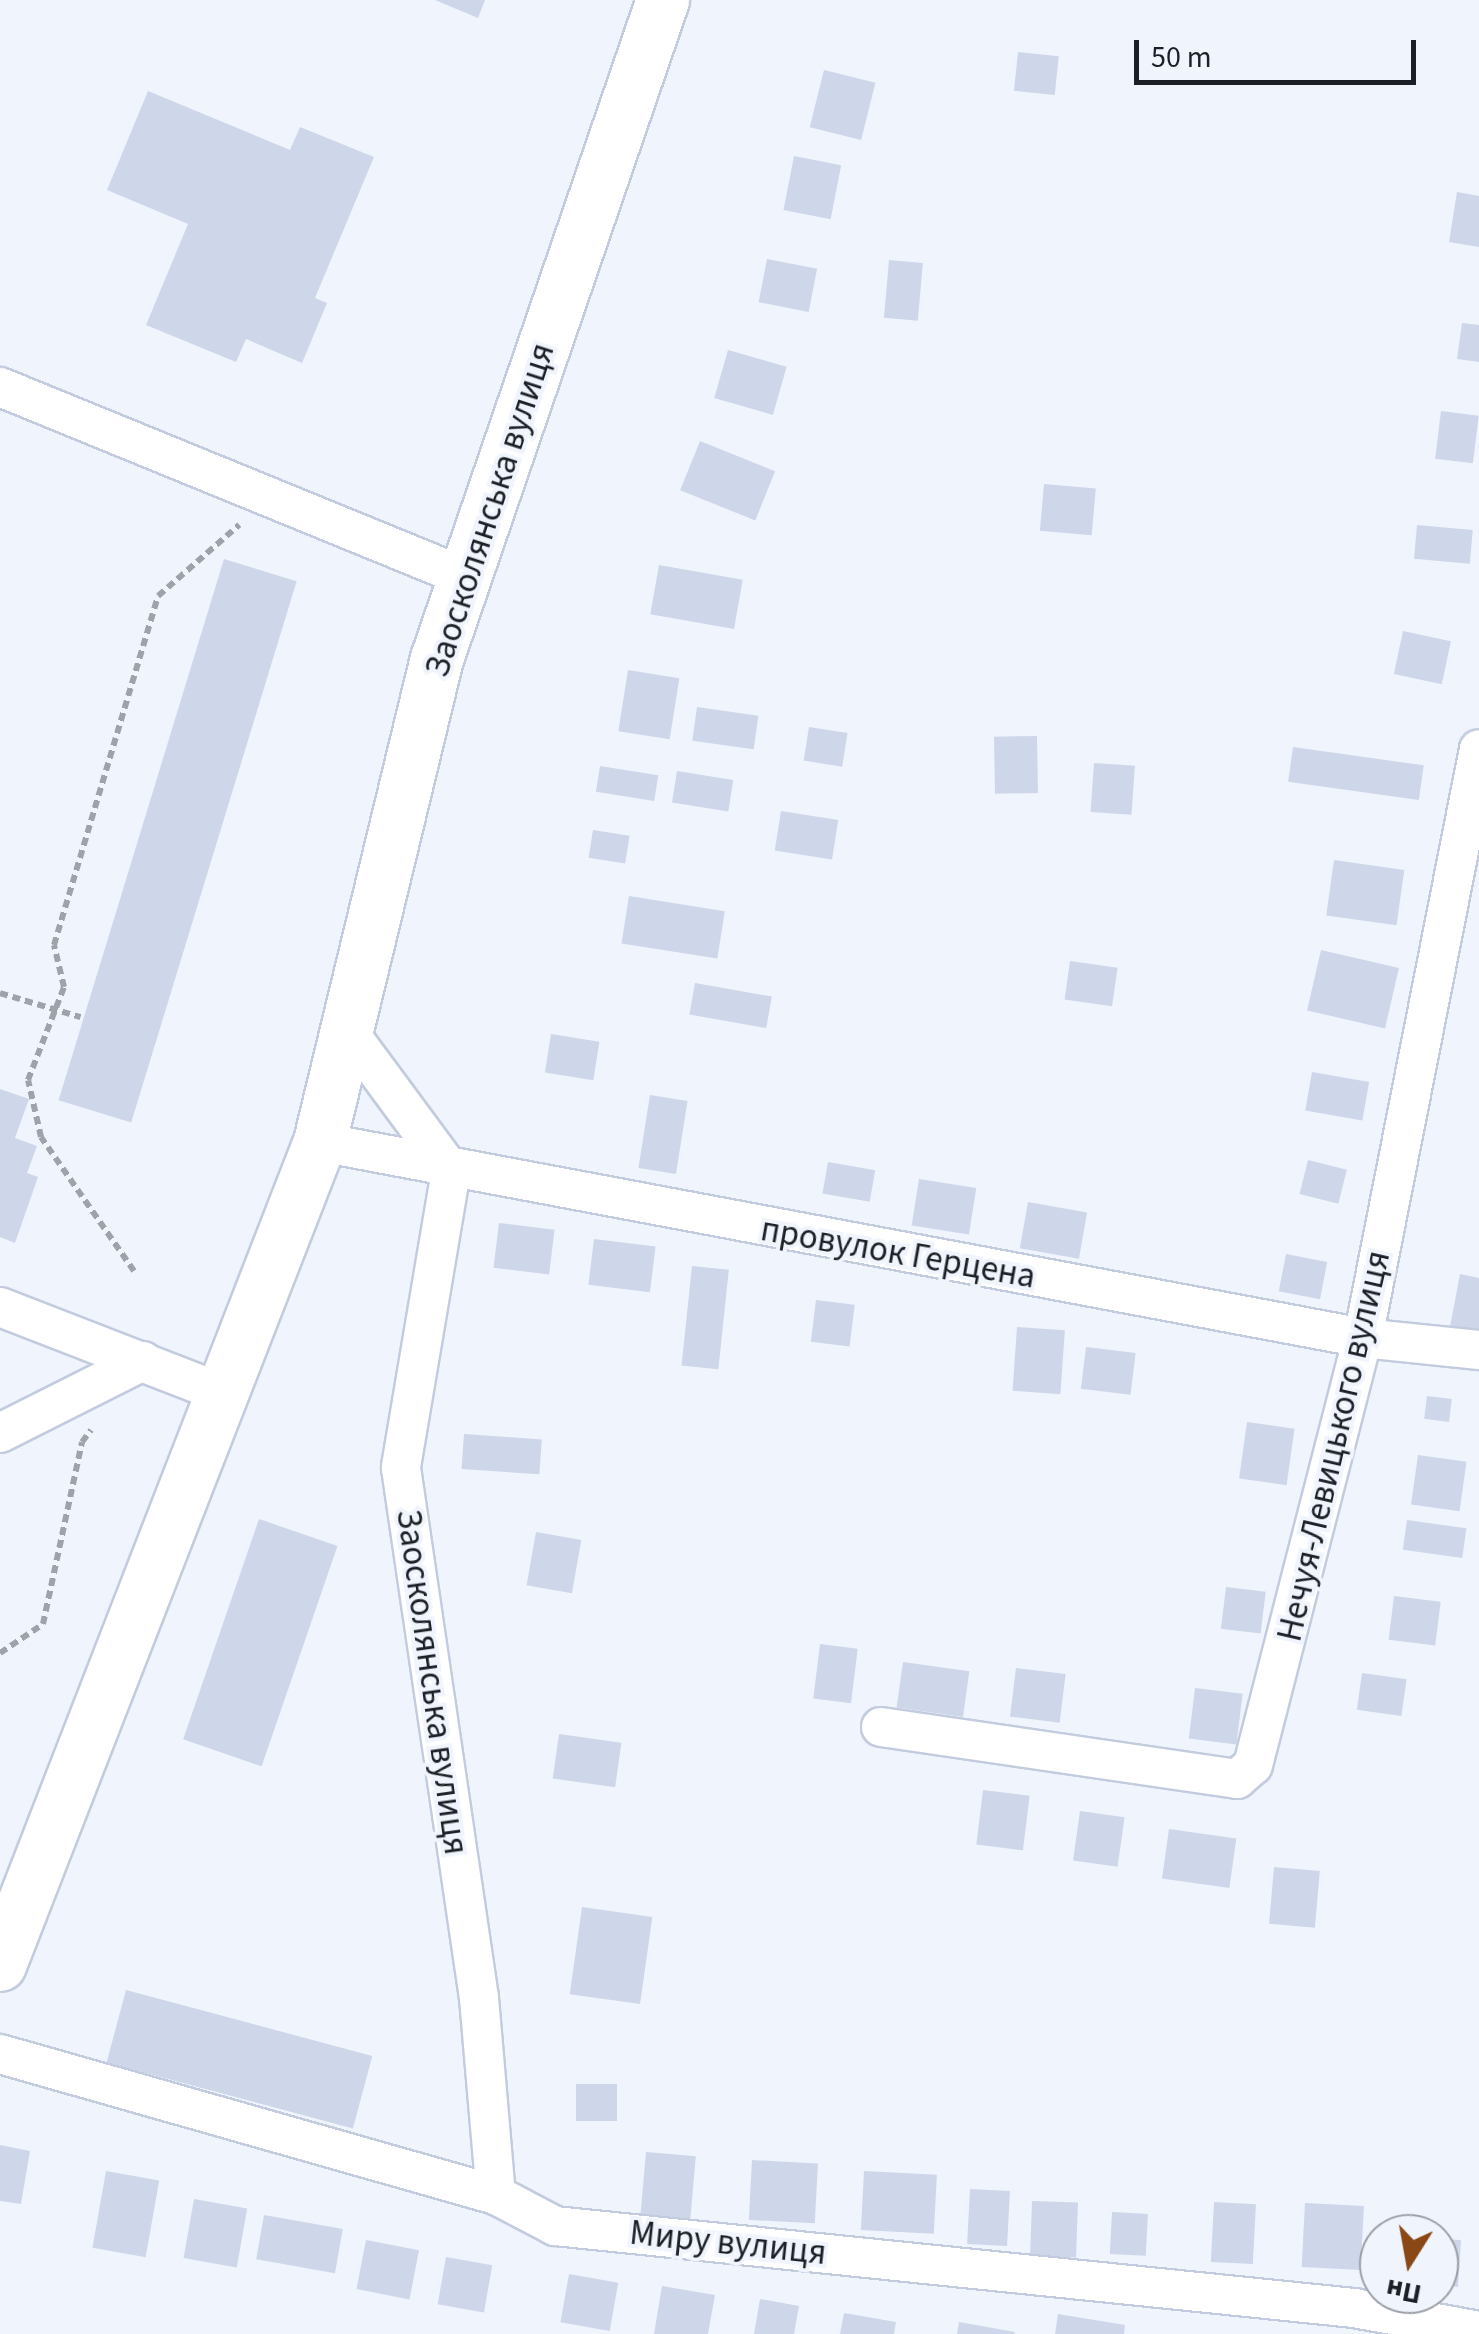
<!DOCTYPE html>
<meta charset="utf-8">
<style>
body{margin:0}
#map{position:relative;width:1479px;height:2334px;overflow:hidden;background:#f0f4fc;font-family:"Source Sans 3",sans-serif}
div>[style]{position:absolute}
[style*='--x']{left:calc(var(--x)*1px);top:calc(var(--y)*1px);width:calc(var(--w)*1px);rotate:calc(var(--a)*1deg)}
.building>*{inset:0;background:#cdd7e9;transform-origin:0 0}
.path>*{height:6px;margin-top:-3px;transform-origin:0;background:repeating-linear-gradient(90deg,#9ea2a9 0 8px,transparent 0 13px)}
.roads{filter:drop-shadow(2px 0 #c2ccde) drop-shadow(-2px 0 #c2ccde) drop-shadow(0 2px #c2ccde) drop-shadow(0 -2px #c2ccde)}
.street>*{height:38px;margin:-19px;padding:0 19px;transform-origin:19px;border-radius:19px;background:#fff}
.secondary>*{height:52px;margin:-26px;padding:0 26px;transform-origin:26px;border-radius:26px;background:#fff}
span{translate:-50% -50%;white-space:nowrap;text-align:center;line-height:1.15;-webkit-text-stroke:8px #f0f4fc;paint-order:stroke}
.street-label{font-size:35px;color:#1c2026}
.north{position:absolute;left:1359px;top:2214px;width:100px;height:100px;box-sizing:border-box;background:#f0f4fc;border:2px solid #9b9fa6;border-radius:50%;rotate:191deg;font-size:28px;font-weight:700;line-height:40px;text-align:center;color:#1c2026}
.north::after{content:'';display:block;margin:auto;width:35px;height:45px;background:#8a4817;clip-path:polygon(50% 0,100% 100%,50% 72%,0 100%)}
.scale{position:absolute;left:1134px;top:40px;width:282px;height:45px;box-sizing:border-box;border:5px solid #1c2026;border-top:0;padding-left:12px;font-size:30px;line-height:35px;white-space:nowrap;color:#1c2026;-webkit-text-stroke:8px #f0f4fc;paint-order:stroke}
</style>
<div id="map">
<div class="building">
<div style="clip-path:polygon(435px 0,485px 0,478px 18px)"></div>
<div style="left:1018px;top:52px;width:41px;height:39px;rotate:6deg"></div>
<div style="left:824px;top:70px;width:53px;height:59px;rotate:14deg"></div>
<div style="clip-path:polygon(148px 91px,290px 150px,300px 127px,374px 157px,315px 298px,327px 303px,302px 363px,246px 339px,236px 362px,146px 325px,188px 224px,107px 190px)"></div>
<div style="left:794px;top:156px;width:48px;height:55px;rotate:11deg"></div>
<div style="clip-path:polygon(1457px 192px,1479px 196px,1479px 247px,1449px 242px)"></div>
<div style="left:767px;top:259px;width:51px;height:44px;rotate:11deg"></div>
<div style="left:889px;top:260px;width:34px;height:58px;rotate:5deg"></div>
<div style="clip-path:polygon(1462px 323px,1479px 325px,1479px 362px,1457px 359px)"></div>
<div style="left:728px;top:350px;width:61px;height:50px;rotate:16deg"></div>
<div style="left:1441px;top:411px;width:38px;height:48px;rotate:7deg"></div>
<div style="left:700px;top:441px;width:81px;height:53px;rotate:22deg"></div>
<div style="left:1044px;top:484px;width:52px;height:47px;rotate:5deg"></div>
<div style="left:1417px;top:525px;width:56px;height:34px;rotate:5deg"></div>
<div style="left:224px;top:559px;width:76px;height:566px;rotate:17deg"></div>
<div style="left:659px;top:565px;width:85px;height:50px;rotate:10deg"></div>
<div style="left:1403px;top:631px;width:49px;height:44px;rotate:12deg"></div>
<div style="left:628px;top:670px;width:52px;height:62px;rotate:9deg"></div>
<div style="left:697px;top:707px;width:62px;height:34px;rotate:8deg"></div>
<div style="left:809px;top:727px;width:39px;height:34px;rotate:9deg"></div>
<div style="left:1037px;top:736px;width:57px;height:43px;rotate:89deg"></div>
<div style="left:1293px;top:747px;width:132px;height:35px;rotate:8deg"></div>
<div style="left:1094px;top:763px;width:41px;height:49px;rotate:4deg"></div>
<div style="left:600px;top:766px;width:59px;height:26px;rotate:9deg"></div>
<div style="left:677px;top:771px;width:57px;height:32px;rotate:9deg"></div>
<div style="left:781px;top:811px;width:58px;height:40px;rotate:9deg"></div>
<div style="left:593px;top:830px;width:37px;height:28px;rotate:9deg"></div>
<div style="left:1334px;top:860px;width:71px;height:56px;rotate:8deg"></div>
<div style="left:629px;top:896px;width:97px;height:48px;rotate:9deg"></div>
<div style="left:1321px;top:950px;width:80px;height:62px;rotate:13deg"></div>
<div style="left:1070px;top:961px;width:48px;height:39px;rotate:8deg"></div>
<div style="left:695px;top:983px;width:78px;height:32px;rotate:10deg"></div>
<div style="left:551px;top:1034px;width:49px;height:39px;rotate:9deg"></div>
<div style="left:1312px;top:1072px;width:58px;height:39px;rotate:10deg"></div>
<div style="clip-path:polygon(0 1089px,29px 1099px,15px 1138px,37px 1146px,27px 1173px,38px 1177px,15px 1243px,0 1237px)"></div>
<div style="left:650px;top:1095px;width:38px;height:74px;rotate:9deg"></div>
<div style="left:1308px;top:1160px;width:40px;height:35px;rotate:14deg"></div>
<div style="left:828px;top:1162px;width:48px;height:32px;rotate:10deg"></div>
<div style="left:919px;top:1179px;width:58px;height:47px;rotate:9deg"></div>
<div style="left:1028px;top:1202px;width:60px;height:47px;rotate:10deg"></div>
<div style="left:499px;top:1223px;width:56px;height:45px;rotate:7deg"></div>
<div style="left:594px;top:1239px;width:62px;height:46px;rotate:7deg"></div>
<div style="left:1286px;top:1254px;width:42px;height:38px;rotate:11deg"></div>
<div style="left:692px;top:1266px;width:37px;height:100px;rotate:6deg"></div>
<div style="clip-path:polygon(1460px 1274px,1479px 1278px,1479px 1332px,1450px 1327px)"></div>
<div style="left:816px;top:1300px;width:39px;height:42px;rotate:7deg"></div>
<div style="left:1017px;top:1327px;width:48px;height:64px;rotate:4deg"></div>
<div style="left:1086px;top:1347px;width:50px;height:42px;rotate:7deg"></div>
<div style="left:1427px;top:1396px;width:25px;height:23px;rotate:7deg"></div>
<div style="left:1247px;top:1422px;width:48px;height:57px;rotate:8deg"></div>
<div style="left:464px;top:1434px;width:78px;height:35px;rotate:4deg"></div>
<div style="left:1418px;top:1455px;width:49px;height:50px;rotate:8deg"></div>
<div style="left:259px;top:1519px;width:83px;height:233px;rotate:19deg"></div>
<div style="left:1407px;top:1520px;width:60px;height:30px;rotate:8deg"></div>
<div style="left:536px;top:1532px;width:46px;height:54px;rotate:10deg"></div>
<div style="left:1226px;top:1587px;width:40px;height:42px;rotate:7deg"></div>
<div style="left:1394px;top:1596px;width:47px;height:44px;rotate:7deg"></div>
<div style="left:820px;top:1644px;width:38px;height:55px;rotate:7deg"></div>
<div style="left:903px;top:1662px;width:67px;height:46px;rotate:8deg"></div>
<div style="left:1016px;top:1668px;width:50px;height:49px;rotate:7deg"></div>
<div style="left:1362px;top:1673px;width:45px;height:37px;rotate:8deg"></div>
<div style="left:1195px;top:1688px;width:48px;height:51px;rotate:7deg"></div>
<div style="left:559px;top:1734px;width:63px;height:45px;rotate:8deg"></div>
<div style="left:983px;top:1790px;width:47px;height:55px;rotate:7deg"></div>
<div style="left:1080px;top:1811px;width:45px;height:50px;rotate:8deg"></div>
<div style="left:1169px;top:1829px;width:68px;height:50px;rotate:8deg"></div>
<div style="left:1274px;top:1867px;width:46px;height:57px;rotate:5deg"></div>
<div style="left:582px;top:1907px;width:71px;height:88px;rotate:8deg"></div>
<div style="left:126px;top:1990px;width:255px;height:75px;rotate:15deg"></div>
<div style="left:576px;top:2084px;width:41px;height:37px"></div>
<div style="clip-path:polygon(0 2145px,30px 2151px,21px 2204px,0 2201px)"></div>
<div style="left:646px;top:2152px;width:50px;height:65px;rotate:5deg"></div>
<div style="left:752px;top:2160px;width:66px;height:60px;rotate:3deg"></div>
<div style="left:106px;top:2171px;width:54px;height:78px;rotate:10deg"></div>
<div style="left:864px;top:2171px;width:73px;height:59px;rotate:3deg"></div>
<div style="left:970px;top:2189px;width:40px;height:55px;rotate:3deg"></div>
<div style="left:194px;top:2199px;width:54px;height:60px;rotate:10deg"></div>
<div style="left:1032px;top:2201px;width:46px;height:55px;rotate:2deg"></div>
<div style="left:1214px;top:2202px;width:42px;height:60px;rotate:3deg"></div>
<div style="left:1305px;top:2203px;width:59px;height:64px;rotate:3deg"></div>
<div style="left:1112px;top:2212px;width:36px;height:42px;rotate:3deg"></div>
<div style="left:264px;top:2215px;width:80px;height:45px;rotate:10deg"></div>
<div style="clip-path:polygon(1439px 2239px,1461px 2240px,1458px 2287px,1439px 2285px)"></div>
<div style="left:366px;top:2240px;width:54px;height:50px;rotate:11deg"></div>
<div style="left:446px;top:2257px;width:47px;height:48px;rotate:10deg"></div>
<div style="left:569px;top:2274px;width:50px;height:49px;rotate:10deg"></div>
<div style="clip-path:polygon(662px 2286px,715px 2295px,708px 2334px,654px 2334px)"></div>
<div style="clip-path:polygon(760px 2299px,799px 2306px,794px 2334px,754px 2334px)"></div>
<div style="clip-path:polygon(844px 2313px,896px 2322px,894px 2334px,840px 2334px)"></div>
<div style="clip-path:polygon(1058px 2314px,1125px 2325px,1124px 2334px,1055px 2334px)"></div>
<div style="clip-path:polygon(959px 2322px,1015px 2332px,1014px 2334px,957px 2334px)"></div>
</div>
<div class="path">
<div style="--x:0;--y:993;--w:84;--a:16.7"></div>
<div style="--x:134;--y:1271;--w:163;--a:-124.8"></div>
<div style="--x:41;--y:1137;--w:58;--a:-102.8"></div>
<div style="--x:28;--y:1080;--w:100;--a:-68.8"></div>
<div style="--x:64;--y:987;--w:43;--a:-103.4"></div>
<div style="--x:54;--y:945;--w:364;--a:-73.4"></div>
<div style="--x:158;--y:596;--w:108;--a:-41.2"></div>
<div style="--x:0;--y:1653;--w:52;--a:-34"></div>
<div style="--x:43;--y:1624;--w:186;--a:-77.9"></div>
<div style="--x:82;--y:1442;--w:15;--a:-53"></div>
</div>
<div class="roads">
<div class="street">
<div style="--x:0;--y:387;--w:502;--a:22.23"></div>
<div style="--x:347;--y:1030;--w:175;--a:53.6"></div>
<div style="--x:451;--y:1171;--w:301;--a:99.6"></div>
<div style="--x:401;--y:1468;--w:536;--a:81.63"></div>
<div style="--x:479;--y:1998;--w:198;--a:85.1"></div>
<div style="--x:320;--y:1142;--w:1061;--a:10.64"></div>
<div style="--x:1363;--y:1338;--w:117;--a:5.9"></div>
<div style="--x:0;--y:1307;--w:238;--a:21.2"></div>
<div style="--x:0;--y:1433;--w:160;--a:-26.7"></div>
<div style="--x:881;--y:1727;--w:360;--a:8.3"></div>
<div style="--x:1237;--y:1779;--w:21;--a:-41"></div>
<div style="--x:1253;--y:1765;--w:441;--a:-75.6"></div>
<div style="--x:1363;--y:1338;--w:600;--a:-78.86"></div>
<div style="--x:0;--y:2054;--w:516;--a:15.87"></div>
<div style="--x:496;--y:2195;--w:67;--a:27.7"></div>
<div style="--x:555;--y:2226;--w:803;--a:5.86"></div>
<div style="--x:1354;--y:2308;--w:127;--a:10.4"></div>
</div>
<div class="secondary">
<div style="--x:0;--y:1965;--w:883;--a:-68.75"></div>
<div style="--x:320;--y:1142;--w:497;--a:-76.4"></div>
<div style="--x:437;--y:659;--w:697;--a:-71.07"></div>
</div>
</div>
<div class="street-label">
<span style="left:490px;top:510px;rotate:-72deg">Заосколянська вулиця</span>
<span style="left:898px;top:1253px;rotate:10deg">провулок Герцена</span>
<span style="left:1334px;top:1446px;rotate:-77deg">Нечуя-Левицького вулиця</span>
<span style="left:432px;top:1682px;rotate:82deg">Заосколянська вулиця</span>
<span style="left:728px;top:2243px;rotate:6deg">Миру вулиця</span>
</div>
<div class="north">Пн</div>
<div class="scale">50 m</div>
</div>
